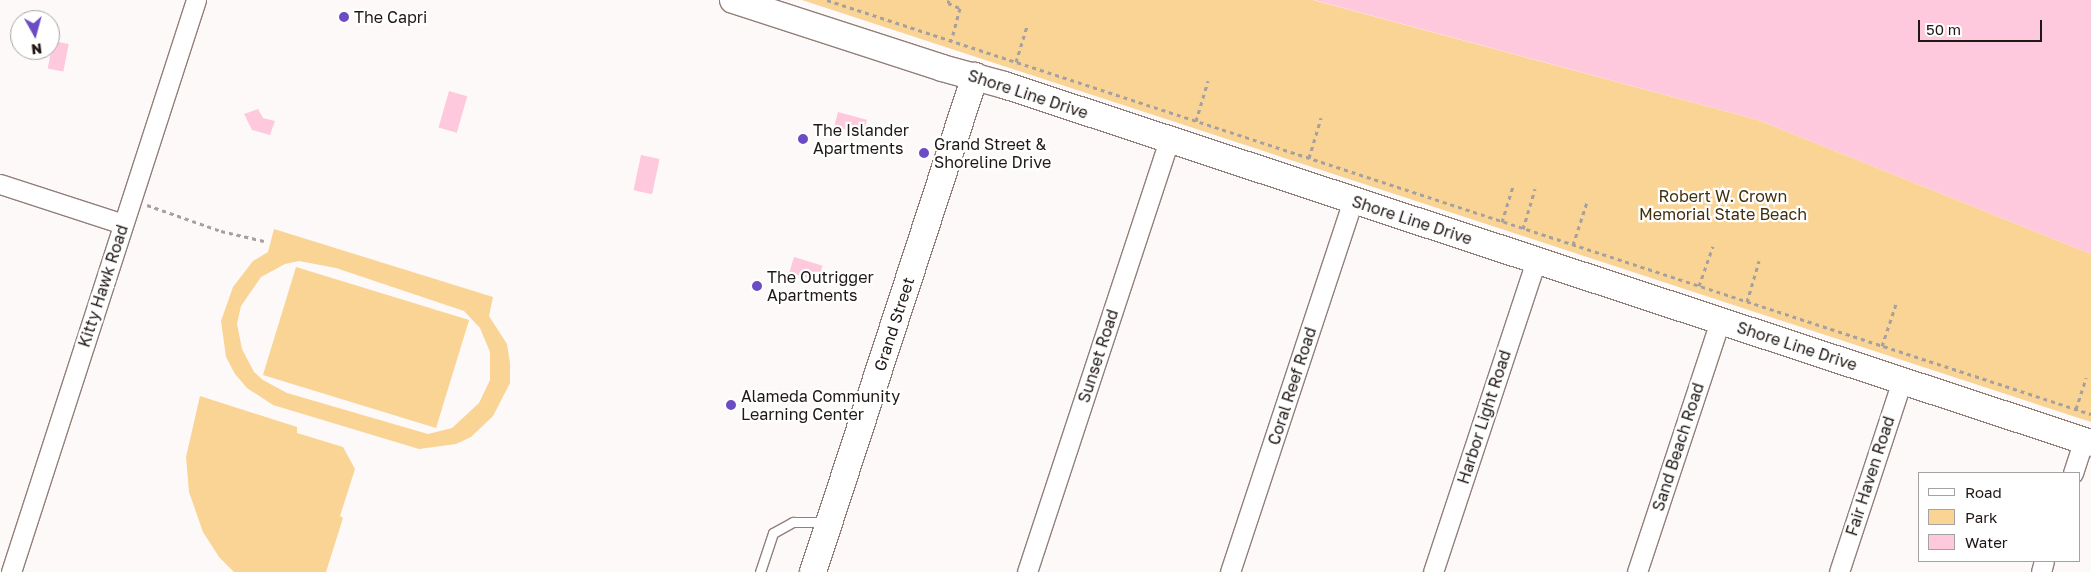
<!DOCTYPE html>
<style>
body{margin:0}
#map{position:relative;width:2091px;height:572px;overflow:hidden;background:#fdf9f8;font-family:"Golos Text",sans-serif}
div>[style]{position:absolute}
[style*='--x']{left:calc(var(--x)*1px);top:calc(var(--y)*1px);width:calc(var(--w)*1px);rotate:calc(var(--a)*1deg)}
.green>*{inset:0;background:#f9d495;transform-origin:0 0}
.water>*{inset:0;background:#fec9dc;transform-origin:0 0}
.path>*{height:3px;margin-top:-1.5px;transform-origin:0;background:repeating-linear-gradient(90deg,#a6a19f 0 4px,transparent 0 8px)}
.roads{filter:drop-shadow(1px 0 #917f79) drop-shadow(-1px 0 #917f79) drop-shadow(0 1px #917f79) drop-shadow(0 -1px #917f79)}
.lane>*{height:9px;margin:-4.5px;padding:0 4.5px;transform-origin:4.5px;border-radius:4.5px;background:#fff}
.street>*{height:19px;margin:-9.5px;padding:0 9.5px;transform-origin:9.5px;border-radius:9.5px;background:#fff}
.secondary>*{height:26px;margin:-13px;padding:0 13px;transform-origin:13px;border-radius:13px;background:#fff}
.dots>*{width:14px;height:14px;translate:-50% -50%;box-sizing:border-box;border:2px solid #fff;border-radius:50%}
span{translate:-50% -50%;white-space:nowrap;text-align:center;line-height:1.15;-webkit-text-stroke:4.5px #fff;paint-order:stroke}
.poi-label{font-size:16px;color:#1f1815}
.left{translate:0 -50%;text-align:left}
.street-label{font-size:16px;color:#1f1815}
.park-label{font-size:16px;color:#422f0d}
.legend{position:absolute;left:1918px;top:472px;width:162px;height:90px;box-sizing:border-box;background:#fff;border:1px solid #a5a3a1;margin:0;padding:6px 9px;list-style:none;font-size:15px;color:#1f1815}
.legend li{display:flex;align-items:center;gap:10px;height:25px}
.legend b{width:25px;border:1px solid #a5a3a1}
.north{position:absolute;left:10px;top:10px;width:50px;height:50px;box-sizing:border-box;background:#fff;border:1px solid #a5a3a1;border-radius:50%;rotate:173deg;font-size:14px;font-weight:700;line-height:20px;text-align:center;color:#1f1815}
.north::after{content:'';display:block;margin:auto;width:18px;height:22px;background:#6c4cc5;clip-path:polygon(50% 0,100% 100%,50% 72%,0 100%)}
.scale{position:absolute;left:1918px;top:20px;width:124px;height:22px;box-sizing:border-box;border:2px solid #1f1815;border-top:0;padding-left:6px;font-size:15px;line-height:18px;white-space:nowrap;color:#1f1815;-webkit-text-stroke:4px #fff;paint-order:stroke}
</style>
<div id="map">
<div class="green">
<div style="clip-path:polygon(802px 0,1313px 0,1758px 120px,2091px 254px,2091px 422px)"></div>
<div style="clip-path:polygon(evenodd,274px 229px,493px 297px,489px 316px,507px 344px,510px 363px,510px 383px,493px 416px,471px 437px,456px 444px,419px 449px,273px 405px,247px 388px,235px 374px,226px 357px,221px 321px,233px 287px,253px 261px,268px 252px,274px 229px,299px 261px,336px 268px,464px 311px,480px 328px,490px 352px,490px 380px,479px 403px,452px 428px,428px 434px,287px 393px,263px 380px,254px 372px,242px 349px,237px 324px,241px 306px,261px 277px,285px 264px,299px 261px)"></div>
<div style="left:296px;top:267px;width:181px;height:113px;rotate:17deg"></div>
<div style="clip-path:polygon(200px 396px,297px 427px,297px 433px,343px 447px,355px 469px,340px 516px,343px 518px,326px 572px,234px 572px,219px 557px,203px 532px,189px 492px,186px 457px)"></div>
</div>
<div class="water">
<div style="clip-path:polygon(1314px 0,2091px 0,2091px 254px,1758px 120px)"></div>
<div style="left:53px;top:41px;width:16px;height:28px;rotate:11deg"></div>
<div style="left:449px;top:91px;width:19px;height:38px;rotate:16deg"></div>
<div style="clip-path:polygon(258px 109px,263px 118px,275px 121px,270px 135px,252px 130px,244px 114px)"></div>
<div style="left:838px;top:112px;width:30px;height:15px;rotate:15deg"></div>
<div style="left:641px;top:155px;width:19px;height:36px;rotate:12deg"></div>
<div style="left:794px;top:257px;width:30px;height:16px;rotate:17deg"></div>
</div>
<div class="path">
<div style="--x:827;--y:0;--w:1330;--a:18.14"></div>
<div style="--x:949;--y:0;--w:3;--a:108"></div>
<div style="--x:948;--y:3;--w:13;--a:23"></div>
<div style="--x:960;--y:8;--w:34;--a:105"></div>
<div style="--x:1016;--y:62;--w:39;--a:-73"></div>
<div style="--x:1196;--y:121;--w:42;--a:-73.3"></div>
<div style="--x:1309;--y:158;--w:42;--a:-73.3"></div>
<div style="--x:147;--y:205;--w:78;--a:19.4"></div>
<div style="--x:221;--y:231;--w:44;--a:13.1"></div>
<div style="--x:1502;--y:222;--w:39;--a:-73"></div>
<div style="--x:1523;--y:229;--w:42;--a:-73.3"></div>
<div style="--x:1573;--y:245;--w:45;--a:-72"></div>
<div style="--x:1699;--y:286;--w:42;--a:-70.7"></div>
<div style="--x:1747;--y:302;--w:43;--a:-73.7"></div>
<div style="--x:1882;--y:346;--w:44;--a:-71.6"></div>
<div style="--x:2076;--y:409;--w:33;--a:-72"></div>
</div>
<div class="roads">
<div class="lane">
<div style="--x:760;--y:572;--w:41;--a:-71.6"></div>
<div style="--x:773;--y:533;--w:23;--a:-29"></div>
<div style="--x:793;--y:522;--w:34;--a:0"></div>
</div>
<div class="street">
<div style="--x:0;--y:184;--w:129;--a:18"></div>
<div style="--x:2073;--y:473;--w:35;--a:-72"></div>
<div style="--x:11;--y:572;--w:601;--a:-72.08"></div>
<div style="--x:1027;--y:572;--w:455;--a:-71.8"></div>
<div style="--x:1230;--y:572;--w:392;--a:-71.7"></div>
<div style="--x:1433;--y:572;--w:328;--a:-71.7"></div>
<div style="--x:1637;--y:572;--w:264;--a:-71.7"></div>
<div style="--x:1839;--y:572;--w:202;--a:-71.8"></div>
<div style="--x:2041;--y:572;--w:11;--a:-75"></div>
</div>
<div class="secondary">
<div style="--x:733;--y:0;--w:220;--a:18"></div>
<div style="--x:942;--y:68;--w:64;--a:15.3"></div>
<div style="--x:1004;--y:85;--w:1144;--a:18.23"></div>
<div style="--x:813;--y:572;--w:522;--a:-71.91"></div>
</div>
</div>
<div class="dots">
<div style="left:344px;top:17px;background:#6c4cc5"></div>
<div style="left:803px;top:139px;background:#6c4cc5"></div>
<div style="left:924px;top:153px;background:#6c4cc5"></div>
<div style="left:757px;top:286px;background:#6c4cc5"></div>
<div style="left:731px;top:405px;background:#6c4cc5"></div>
</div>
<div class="poi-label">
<span class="left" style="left:354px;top:17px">The Capri</span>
<span class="left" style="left:813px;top:139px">The Islander<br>Apartments</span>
<span class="left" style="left:934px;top:153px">Grand Street &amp;<br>Shoreline Drive</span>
<span class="left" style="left:767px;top:286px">The Outrigger<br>Apartments</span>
<span class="left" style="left:741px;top:405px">Alameda Community<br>Learning Center</span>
</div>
<div class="street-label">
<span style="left:1028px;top:94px;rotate:18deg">Shore Line Drive</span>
<span style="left:1412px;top:220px;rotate:18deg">Shore Line Drive</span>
<span style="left:103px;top:286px;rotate:-72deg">Kitty Hawk Road</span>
<span style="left:894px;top:324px;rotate:-72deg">Grand Street</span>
<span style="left:1797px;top:346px;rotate:18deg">Shore Line Drive</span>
<span style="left:1098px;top:356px;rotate:-72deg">Sunset Road</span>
<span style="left:1292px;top:386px;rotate:-72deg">Coral Reef Road</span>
<span style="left:1484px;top:417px;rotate:-72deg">Harbor Light Road</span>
<span style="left:1678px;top:447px;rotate:-72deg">Sand Beach Road</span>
<span style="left:1870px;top:476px;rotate:-72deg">Fair Haven Road</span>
</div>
<div class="park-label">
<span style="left:1723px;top:205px">Robert W. Crown<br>Memorial State Beach</span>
</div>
<ul class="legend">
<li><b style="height:6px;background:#fff"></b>Road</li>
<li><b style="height:14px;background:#f9d495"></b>Park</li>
<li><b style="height:14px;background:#fec9dc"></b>Water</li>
</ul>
<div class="north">N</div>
<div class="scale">50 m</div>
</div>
